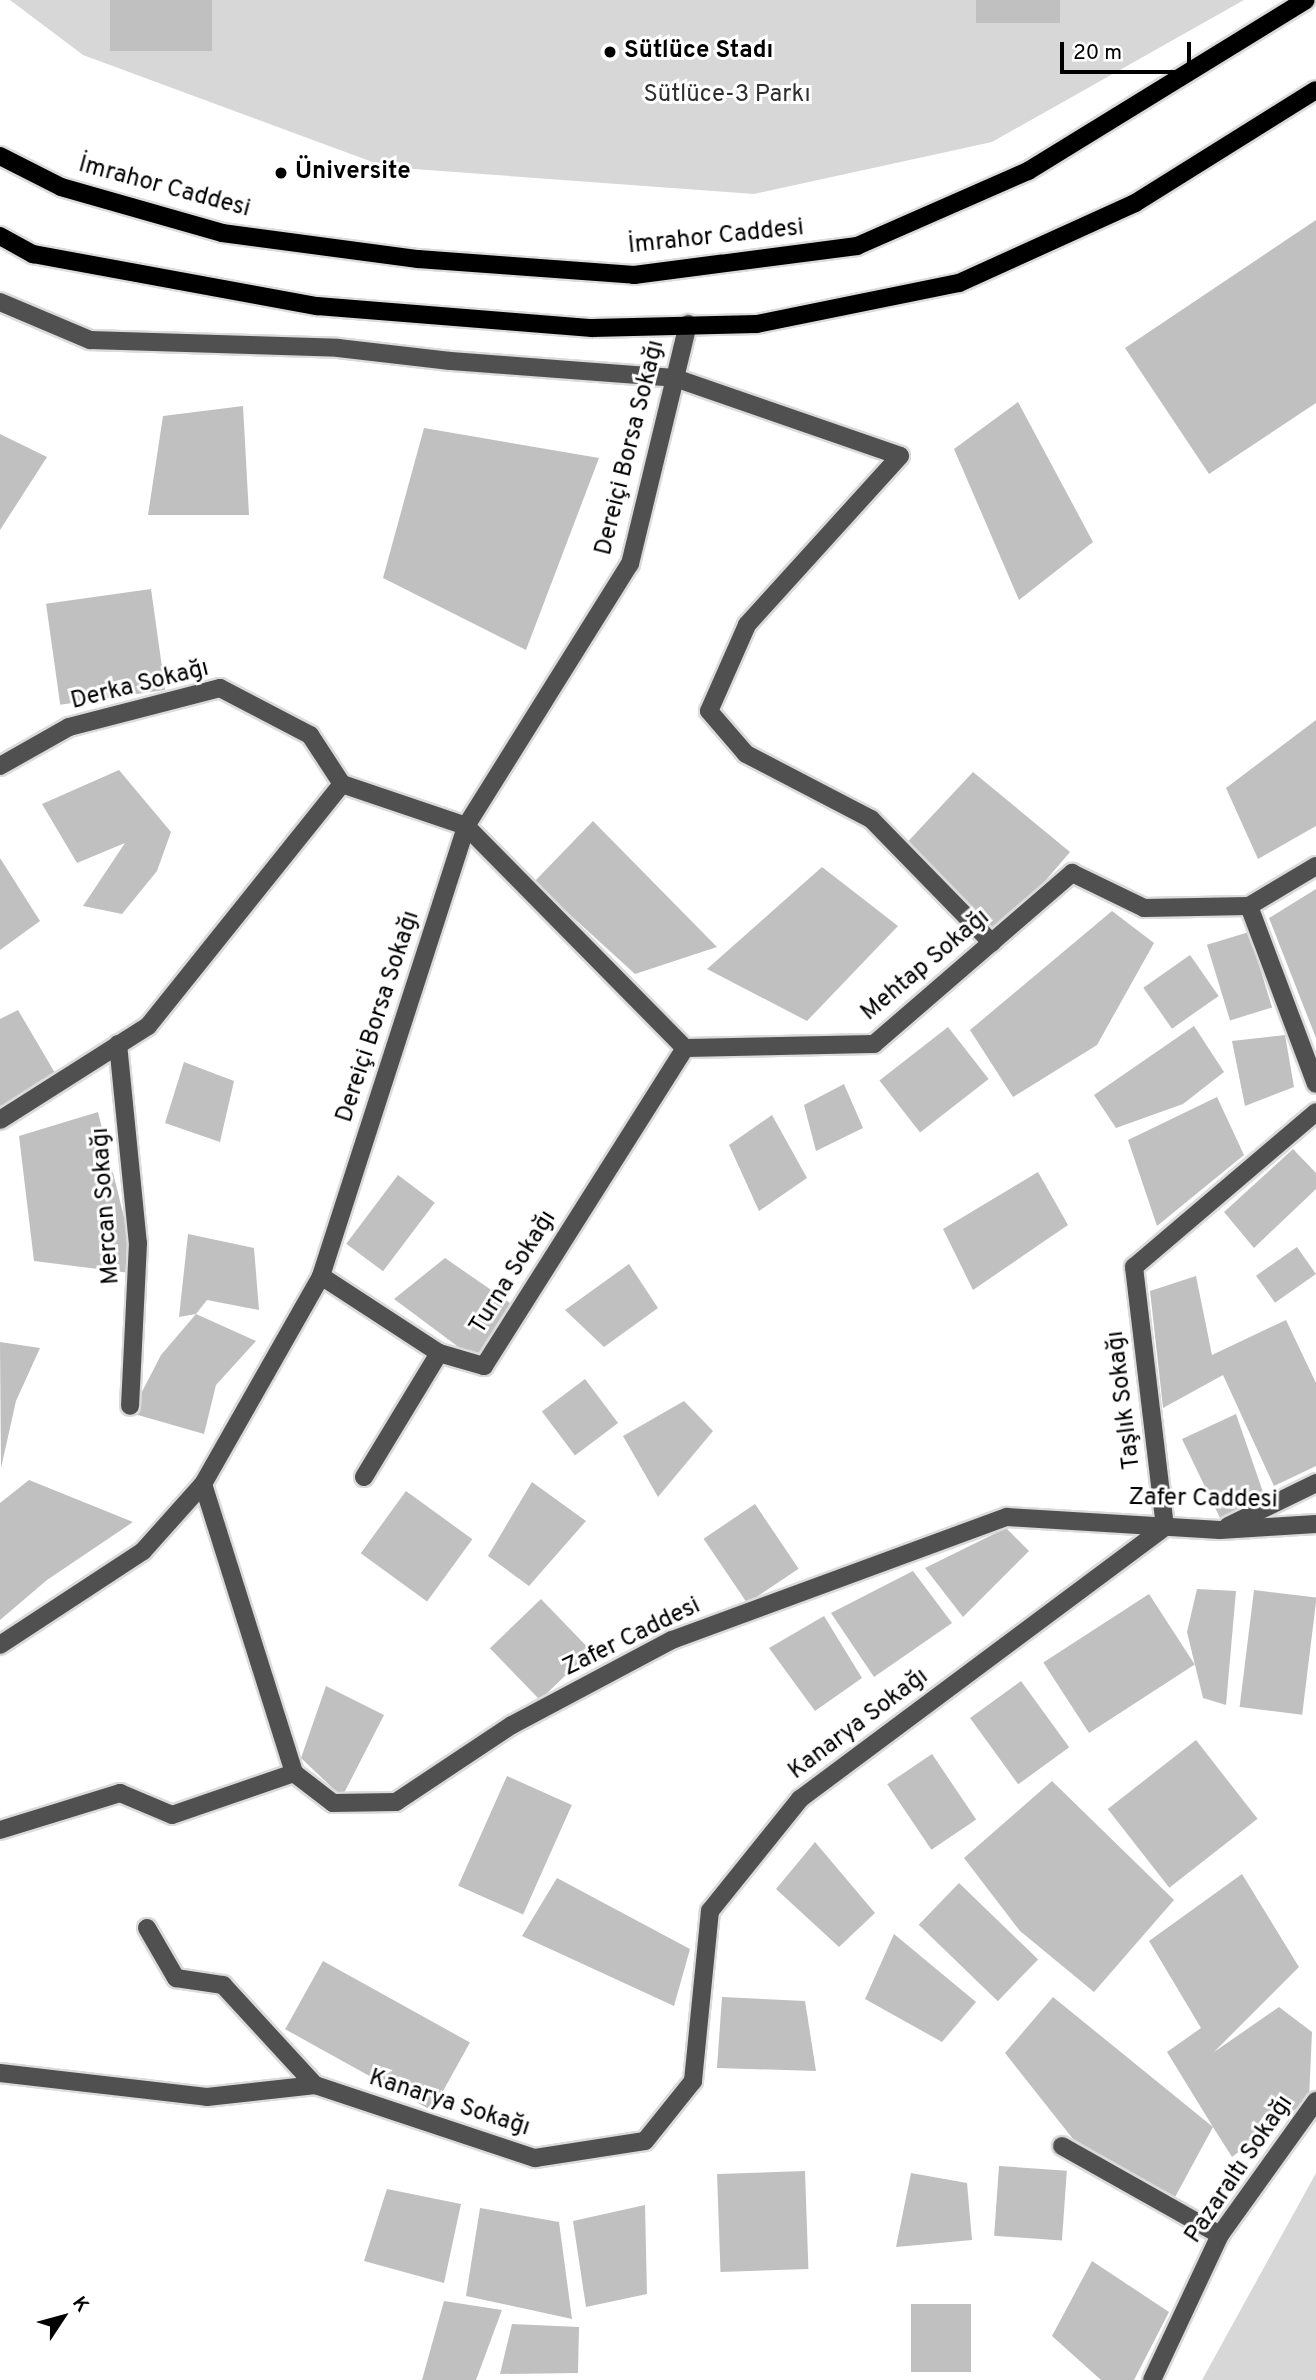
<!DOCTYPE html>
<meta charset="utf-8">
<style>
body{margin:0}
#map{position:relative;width:1316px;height:2380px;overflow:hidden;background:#fff;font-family:Overpass,sans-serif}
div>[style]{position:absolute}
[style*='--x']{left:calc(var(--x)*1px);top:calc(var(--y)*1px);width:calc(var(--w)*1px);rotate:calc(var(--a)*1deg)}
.green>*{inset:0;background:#d7d7d7}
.building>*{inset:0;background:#c0c0c0;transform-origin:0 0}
.roads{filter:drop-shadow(2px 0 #dbdbdb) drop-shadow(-2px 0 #dbdbdb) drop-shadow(0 2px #dbdbdb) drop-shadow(0 -2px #dbdbdb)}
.minor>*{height:18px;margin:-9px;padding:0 9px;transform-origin:9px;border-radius:9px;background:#505050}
.major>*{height:18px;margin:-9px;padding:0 9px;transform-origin:9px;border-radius:9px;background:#000}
.dots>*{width:19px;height:19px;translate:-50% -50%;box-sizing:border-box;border:4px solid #fff;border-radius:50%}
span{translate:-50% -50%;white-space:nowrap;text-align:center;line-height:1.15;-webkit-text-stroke:6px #fff;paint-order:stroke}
.poi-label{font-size:24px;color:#000;font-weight:700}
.left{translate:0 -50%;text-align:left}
.park-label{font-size:24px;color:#2e2e2e}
.street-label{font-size:24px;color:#000}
.north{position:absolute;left:28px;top:2282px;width:70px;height:70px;-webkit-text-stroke:5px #fff;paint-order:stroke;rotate:54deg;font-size:19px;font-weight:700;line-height:28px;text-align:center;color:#000}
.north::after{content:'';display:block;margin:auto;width:24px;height:32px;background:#000;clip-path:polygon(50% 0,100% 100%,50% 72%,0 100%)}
.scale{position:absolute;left:1060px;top:42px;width:131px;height:32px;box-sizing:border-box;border:4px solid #000;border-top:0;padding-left:9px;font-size:21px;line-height:24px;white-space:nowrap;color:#000;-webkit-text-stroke:5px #fff;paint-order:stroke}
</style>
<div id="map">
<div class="green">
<div style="clip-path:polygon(10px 0,1244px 0,992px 142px,754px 194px,386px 167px,83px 55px)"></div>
<div style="clip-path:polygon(1316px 2173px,1316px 2380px,1201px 2380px,1202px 2380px)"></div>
</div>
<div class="building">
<div style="left:110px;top:0;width:102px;height:51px"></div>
<div style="left:976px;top:0;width:84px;height:23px"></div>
<div style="clip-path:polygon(1316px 220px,1316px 403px,1209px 474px,1125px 348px)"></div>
<div style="clip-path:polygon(1018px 402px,1093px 542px,1019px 600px,954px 449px)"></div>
<div style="clip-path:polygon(243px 406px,249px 515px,148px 515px,163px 416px)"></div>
<div style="clip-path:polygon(424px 428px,599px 458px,526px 650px,383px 578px)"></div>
<div style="clip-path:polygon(0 434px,47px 457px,0 530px)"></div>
<div style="left:151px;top:589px;width:102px;height:106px;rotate:82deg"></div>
<div style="clip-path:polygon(1316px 720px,1316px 826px,1258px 859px,1226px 788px)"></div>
<div style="clip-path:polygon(119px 770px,171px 832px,157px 871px,122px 914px,83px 906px,125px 843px,77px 863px,42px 804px)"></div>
<div style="clip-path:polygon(973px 772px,1070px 852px,992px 943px,900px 850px)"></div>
<div style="clip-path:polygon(593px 821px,717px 947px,635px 974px,534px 882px)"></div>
<div style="clip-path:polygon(0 858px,40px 921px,0 950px)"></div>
<div style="clip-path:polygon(822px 867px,898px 926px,807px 1021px,707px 969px)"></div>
<div style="clip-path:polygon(1316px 889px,1316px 1038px,1269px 918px)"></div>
<div style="clip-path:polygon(1112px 911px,1154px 943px,1097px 1045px,1013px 1097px,970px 1030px)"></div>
<div style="left:1249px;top:932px;width:79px;height:44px;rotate:73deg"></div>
<div style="left:1190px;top:955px;width:50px;height:57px;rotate:55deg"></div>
<div style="clip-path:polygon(18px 1010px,55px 1073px,0 1108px,0 1019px)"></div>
<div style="clip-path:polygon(1194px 1026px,1224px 1072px,1183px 1104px,1116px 1128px,1094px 1095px)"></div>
<div style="left:948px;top:1027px;width:66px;height:87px;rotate:52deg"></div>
<div style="clip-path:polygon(1285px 1035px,1294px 1087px,1245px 1106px,1232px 1041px)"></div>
<div style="clip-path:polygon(184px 1062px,234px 1081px,220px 1142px,165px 1123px)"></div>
<div style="clip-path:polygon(844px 1084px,863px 1128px,816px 1151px,804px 1105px)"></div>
<div style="clip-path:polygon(1217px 1097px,1244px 1155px,1157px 1226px,1128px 1140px)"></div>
<div style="clip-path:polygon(98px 1112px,138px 1274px,34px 1261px,19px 1136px)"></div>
<div style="clip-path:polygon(772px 1115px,807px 1178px,759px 1211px,729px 1145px)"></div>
<div style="clip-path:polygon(1293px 1149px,1316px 1173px,1316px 1189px,1254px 1248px,1224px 1212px)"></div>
<div style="clip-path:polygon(1038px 1172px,1068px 1225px,973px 1290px,943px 1229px)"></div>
<div style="left:398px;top:1175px;width:46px;height:86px;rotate:37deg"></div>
<div style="clip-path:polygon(188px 1234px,254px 1248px,259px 1310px,207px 1300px,196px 1314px,256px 1341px,216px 1385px,204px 1434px,131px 1413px,161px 1355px,196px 1314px,179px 1317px)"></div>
<div style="left:1297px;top:1247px;width:33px;height:50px;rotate:55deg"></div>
<div style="clip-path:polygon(445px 1258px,520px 1310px,484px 1366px,394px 1299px)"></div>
<div style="clip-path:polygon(629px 1264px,658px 1308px,604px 1347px,565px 1310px)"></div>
<div style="clip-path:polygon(1196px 1276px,1212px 1355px,1286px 1320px,1316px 1383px,1316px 1466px,1274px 1486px,1223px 1375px,1163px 1408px,1150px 1291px)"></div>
<div style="clip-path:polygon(0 1342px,40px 1348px,16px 1401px,1px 1468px)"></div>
<div style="left:585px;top:1379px;width:55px;height:54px;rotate:53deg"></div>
<div style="clip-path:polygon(684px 1401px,713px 1431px,658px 1497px,623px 1436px)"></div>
<div style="clip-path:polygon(1236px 1414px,1264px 1495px,1220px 1518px,1182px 1439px)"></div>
<div style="clip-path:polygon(29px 1480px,133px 1522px,47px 1580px,0 1620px,0 1503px)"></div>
<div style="clip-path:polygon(532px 1482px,586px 1521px,529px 1586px,488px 1556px)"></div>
<div style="left:406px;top:1491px;width:82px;height:77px;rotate:36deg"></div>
<div style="left:755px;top:1504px;width:78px;height:62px;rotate:56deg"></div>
<div style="clip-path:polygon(1006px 1528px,1029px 1551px,963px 1617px,925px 1568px)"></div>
<div style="clip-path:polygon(913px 1571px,952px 1623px,874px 1677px,831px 1613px)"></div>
<div style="clip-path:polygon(1197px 1589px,1236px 1591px,1226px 1705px,1203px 1698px,1187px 1632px)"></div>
<div style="left:1254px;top:1590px;width:63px;height:118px;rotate:7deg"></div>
<div style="left:1149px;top:1594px;width:84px;height:126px;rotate:57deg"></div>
<div style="left:541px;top:1599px;width:72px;height:71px;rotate:46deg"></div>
<div style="clip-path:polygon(824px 1616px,862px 1678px,815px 1711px,769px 1648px)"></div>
<div style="left:1021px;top:1681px;width:82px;height:63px;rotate:54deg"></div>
<div style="clip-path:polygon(326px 1686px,384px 1715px,342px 1797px,301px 1758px)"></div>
<div style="left:1196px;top:1740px;width:100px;height:112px;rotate:52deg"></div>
<div style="left:932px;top:1754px;width:79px;height:54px;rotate:56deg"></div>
<div style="left:507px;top:1776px;width:71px;height:120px;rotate:24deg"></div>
<div style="clip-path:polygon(1052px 1781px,1174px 1900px,1094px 1992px,1020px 1931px,964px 1858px)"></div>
<div style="clip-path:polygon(815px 1842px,875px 1913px,839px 1947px,776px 1889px)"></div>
<div style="clip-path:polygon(1242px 1874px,1299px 1967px,1214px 2052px,1279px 2007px,1312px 2032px,1309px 2099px,1232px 2157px,1213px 2127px,1174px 2199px,1073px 2139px,1005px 2053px,1053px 1997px,1213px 2127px,1167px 2052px,1201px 2028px,1149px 1941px)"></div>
<div style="clip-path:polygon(557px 1878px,690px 1949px,674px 2006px,522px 1936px)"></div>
<div style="left:959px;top:1883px;width:110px;height:58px;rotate:44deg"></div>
<div style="clip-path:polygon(894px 1934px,976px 2002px,942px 2042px,865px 1999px)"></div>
<div style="left:323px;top:1961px;width:168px;height:78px;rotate:29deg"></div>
<div style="clip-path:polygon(722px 1997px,805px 2001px,816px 2071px,717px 2068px)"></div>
<div style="left:999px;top:2166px;width:68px;height:70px;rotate:4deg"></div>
<div style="left:805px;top:2171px;width:98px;height:88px;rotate:88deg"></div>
<div style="clip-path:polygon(911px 2173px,967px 2183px,972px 2240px,896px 2247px)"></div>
<div style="clip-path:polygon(387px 2189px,461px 2204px,444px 2283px,364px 2261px)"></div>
<div style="clip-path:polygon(645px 2205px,647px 2294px,586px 2307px,573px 2221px)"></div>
<div style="clip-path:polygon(480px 2208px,559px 2222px,572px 2319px,466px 2296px)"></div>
<div style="clip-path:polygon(1092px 2261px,1169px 2312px,1134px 2380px,1101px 2380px,1052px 2336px)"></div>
<div style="clip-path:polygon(444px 2301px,502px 2310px,476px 2380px,422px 2380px)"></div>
<div style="left:911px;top:2304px;width:60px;height:68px"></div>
<div style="clip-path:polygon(512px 2324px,579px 2327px,578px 2373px,500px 2374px)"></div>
</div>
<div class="roads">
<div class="minor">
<div style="--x:0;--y:302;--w:98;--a:22.9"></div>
<div style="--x:90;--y:340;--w:248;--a:1.8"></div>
<div style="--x:338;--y:348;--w:113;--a:6.6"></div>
<div style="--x:450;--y:361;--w:226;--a:4.3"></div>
<div style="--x:675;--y:378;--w:238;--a:19.1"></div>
<div style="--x:900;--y:456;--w:228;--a:132.2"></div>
<div style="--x:747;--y:625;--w:94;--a:113.8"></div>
<div style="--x:709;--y:711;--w:57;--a:49.3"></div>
<div style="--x:746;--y:754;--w:141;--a:27.5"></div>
<div style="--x:871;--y:819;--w:173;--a:45.7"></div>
<div style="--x:0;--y:766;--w:79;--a:-29.5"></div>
<div style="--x:69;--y:727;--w:156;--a:-14.5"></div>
<div style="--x:220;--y:688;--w:102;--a:27.6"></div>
<div style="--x:310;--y:735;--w:59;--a:56.9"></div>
<div style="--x:342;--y:784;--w:131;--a:18.7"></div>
<div style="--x:466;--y:826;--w:312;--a:45.4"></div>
<div style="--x:685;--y:1048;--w:189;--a:-1.2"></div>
<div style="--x:874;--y:1044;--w:262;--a:-40.8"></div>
<div style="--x:1072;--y:873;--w:80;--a:25.9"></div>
<div style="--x:1144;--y:908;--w:105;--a:-1.1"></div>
<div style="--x:1249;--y:906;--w:78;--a:-30.8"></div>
<div style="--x:1249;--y:906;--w:190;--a:69.4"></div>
<div style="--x:118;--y:1044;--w:200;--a:84.3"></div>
<div style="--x:138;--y:1243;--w:163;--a:92.8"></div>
<div style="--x:0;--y:1120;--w:175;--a:-32.4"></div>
<div style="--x:148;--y:1026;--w:310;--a:-51.3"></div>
<div style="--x:321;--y:1276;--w:141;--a:33.1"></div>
<div style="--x:439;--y:1353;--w:47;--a:16.1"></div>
<div style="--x:484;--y:1366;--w:376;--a:-57.7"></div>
<div style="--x:364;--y:1477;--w:145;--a:-58.8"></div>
<div style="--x:203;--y:1484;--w:303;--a:72.5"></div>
<div style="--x:294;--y:1773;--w:49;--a:37.6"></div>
<div style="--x:333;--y:1803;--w:63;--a:-0.9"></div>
<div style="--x:396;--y:1802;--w:139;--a:-33.6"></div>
<div style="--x:512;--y:1725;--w:181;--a:-28"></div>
<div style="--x:672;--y:1640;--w:357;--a:-20.2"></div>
<div style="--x:1007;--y:1517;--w:213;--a:3.5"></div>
<div style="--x:1220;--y:1530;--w:96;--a:-3.6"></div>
<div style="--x:1228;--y:1526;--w:98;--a:-26"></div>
<div style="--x:0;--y:1645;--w:171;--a:-33.3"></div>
<div style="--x:143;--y:1551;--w:90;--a:-48.2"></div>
<div style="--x:203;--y:1484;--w:239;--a:-60.4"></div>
<div style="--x:321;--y:1276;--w:473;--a:-72.1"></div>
<div style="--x:466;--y:826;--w:309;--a:-58"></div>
<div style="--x:630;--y:564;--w:247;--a:-76.4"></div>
<div style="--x:0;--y:1830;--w:126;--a:-17.1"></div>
<div style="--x:120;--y:1793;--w:56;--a:22.9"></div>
<div style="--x:172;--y:1815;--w:129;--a:-19"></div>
<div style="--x:147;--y:1928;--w:58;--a:59.9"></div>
<div style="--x:176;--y:1978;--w:48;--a:8.5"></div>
<div style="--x:223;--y:1985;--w:136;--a:47.4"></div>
<div style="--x:0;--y:2073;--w:208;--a:6.6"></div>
<div style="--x:207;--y:2097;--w:109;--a:-6.3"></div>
<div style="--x:315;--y:2085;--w:232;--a:18.4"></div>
<div style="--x:535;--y:2158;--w:111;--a:-8.8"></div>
<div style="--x:645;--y:2141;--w:77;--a:-51.3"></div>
<div style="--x:693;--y:2081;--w:171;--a:-84.3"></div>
<div style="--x:710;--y:1911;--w:144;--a:-51.2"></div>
<div style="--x:800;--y:1799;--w:455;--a:-36.7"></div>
<div style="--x:1165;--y:1527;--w:262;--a:-96.8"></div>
<div style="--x:1134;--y:1267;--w:239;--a:-40.4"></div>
<div style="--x:1062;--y:2146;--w:181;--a:29.4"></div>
<div style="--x:1152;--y:2380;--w:160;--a:-64.9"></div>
<div style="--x:1220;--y:2235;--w:165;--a:-54.4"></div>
</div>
<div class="major">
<div style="--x:0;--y:156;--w:68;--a:26.9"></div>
<div style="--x:61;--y:187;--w:167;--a:15.9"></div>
<div style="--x:222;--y:233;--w:198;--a:7.6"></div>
<div style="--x:418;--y:259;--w:217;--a:4.2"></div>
<div style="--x:634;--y:275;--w:225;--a:-7.4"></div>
<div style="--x:857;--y:246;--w:187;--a:-23.7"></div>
<div style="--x:1028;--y:171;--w:326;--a:-31.6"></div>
<div style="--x:0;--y:236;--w:38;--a:29"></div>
<div style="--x:33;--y:254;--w:289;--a:10.4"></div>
<div style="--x:317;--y:306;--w:276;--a:4.6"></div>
<div style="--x:592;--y:328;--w:165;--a:-1.4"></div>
<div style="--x:757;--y:324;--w:206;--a:-11.5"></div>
<div style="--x:959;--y:283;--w:193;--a:-24.4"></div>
<div style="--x:1135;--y:203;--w:213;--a:-32"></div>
</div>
</div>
<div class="dots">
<div style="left:610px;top:52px;background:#000"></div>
<div style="left:281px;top:173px;background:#000"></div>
</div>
<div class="poi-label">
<span class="left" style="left:624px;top:52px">Sütlüce Stadı</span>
<span class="left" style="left:295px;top:173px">Üniversite</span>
</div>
<div class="park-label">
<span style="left:727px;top:96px">Sütlüce-3 Parkı</span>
</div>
<div class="street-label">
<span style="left:164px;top:188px;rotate:15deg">İmrahor Caddesi</span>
<span style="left:716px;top:238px;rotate:-6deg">İmrahor Caddesi</span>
<span style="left:631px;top:448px;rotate:-76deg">Dereiçi Borsa Sokağı</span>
<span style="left:140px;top:686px;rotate:-14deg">Derka Sokağı</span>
<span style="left:926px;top:966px;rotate:-40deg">Mehtap Sokağı</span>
<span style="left:379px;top:1017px;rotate:-72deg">Dereiçi Borsa Sokağı</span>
<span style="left:107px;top:1206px;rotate:-94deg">Mercan Sokağı</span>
<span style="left:514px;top:1273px;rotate:-58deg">Turna Sokağı</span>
<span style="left:1125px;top:1400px;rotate:-97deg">Taşlık Sokağı</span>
<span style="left:1203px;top:1500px;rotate:1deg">Zafer Caddesi</span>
<span style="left:632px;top:1638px;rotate:-26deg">Zafer Caddesi</span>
<span style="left:859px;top:1725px;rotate:-37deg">Kanarya Sokağı</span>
<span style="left:449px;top:2104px;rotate:18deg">Kanarya Sokağı</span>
<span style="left:1240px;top:2170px;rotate:-56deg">Pazaraltı Sokağı</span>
</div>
<div class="north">K</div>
<div class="scale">20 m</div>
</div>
